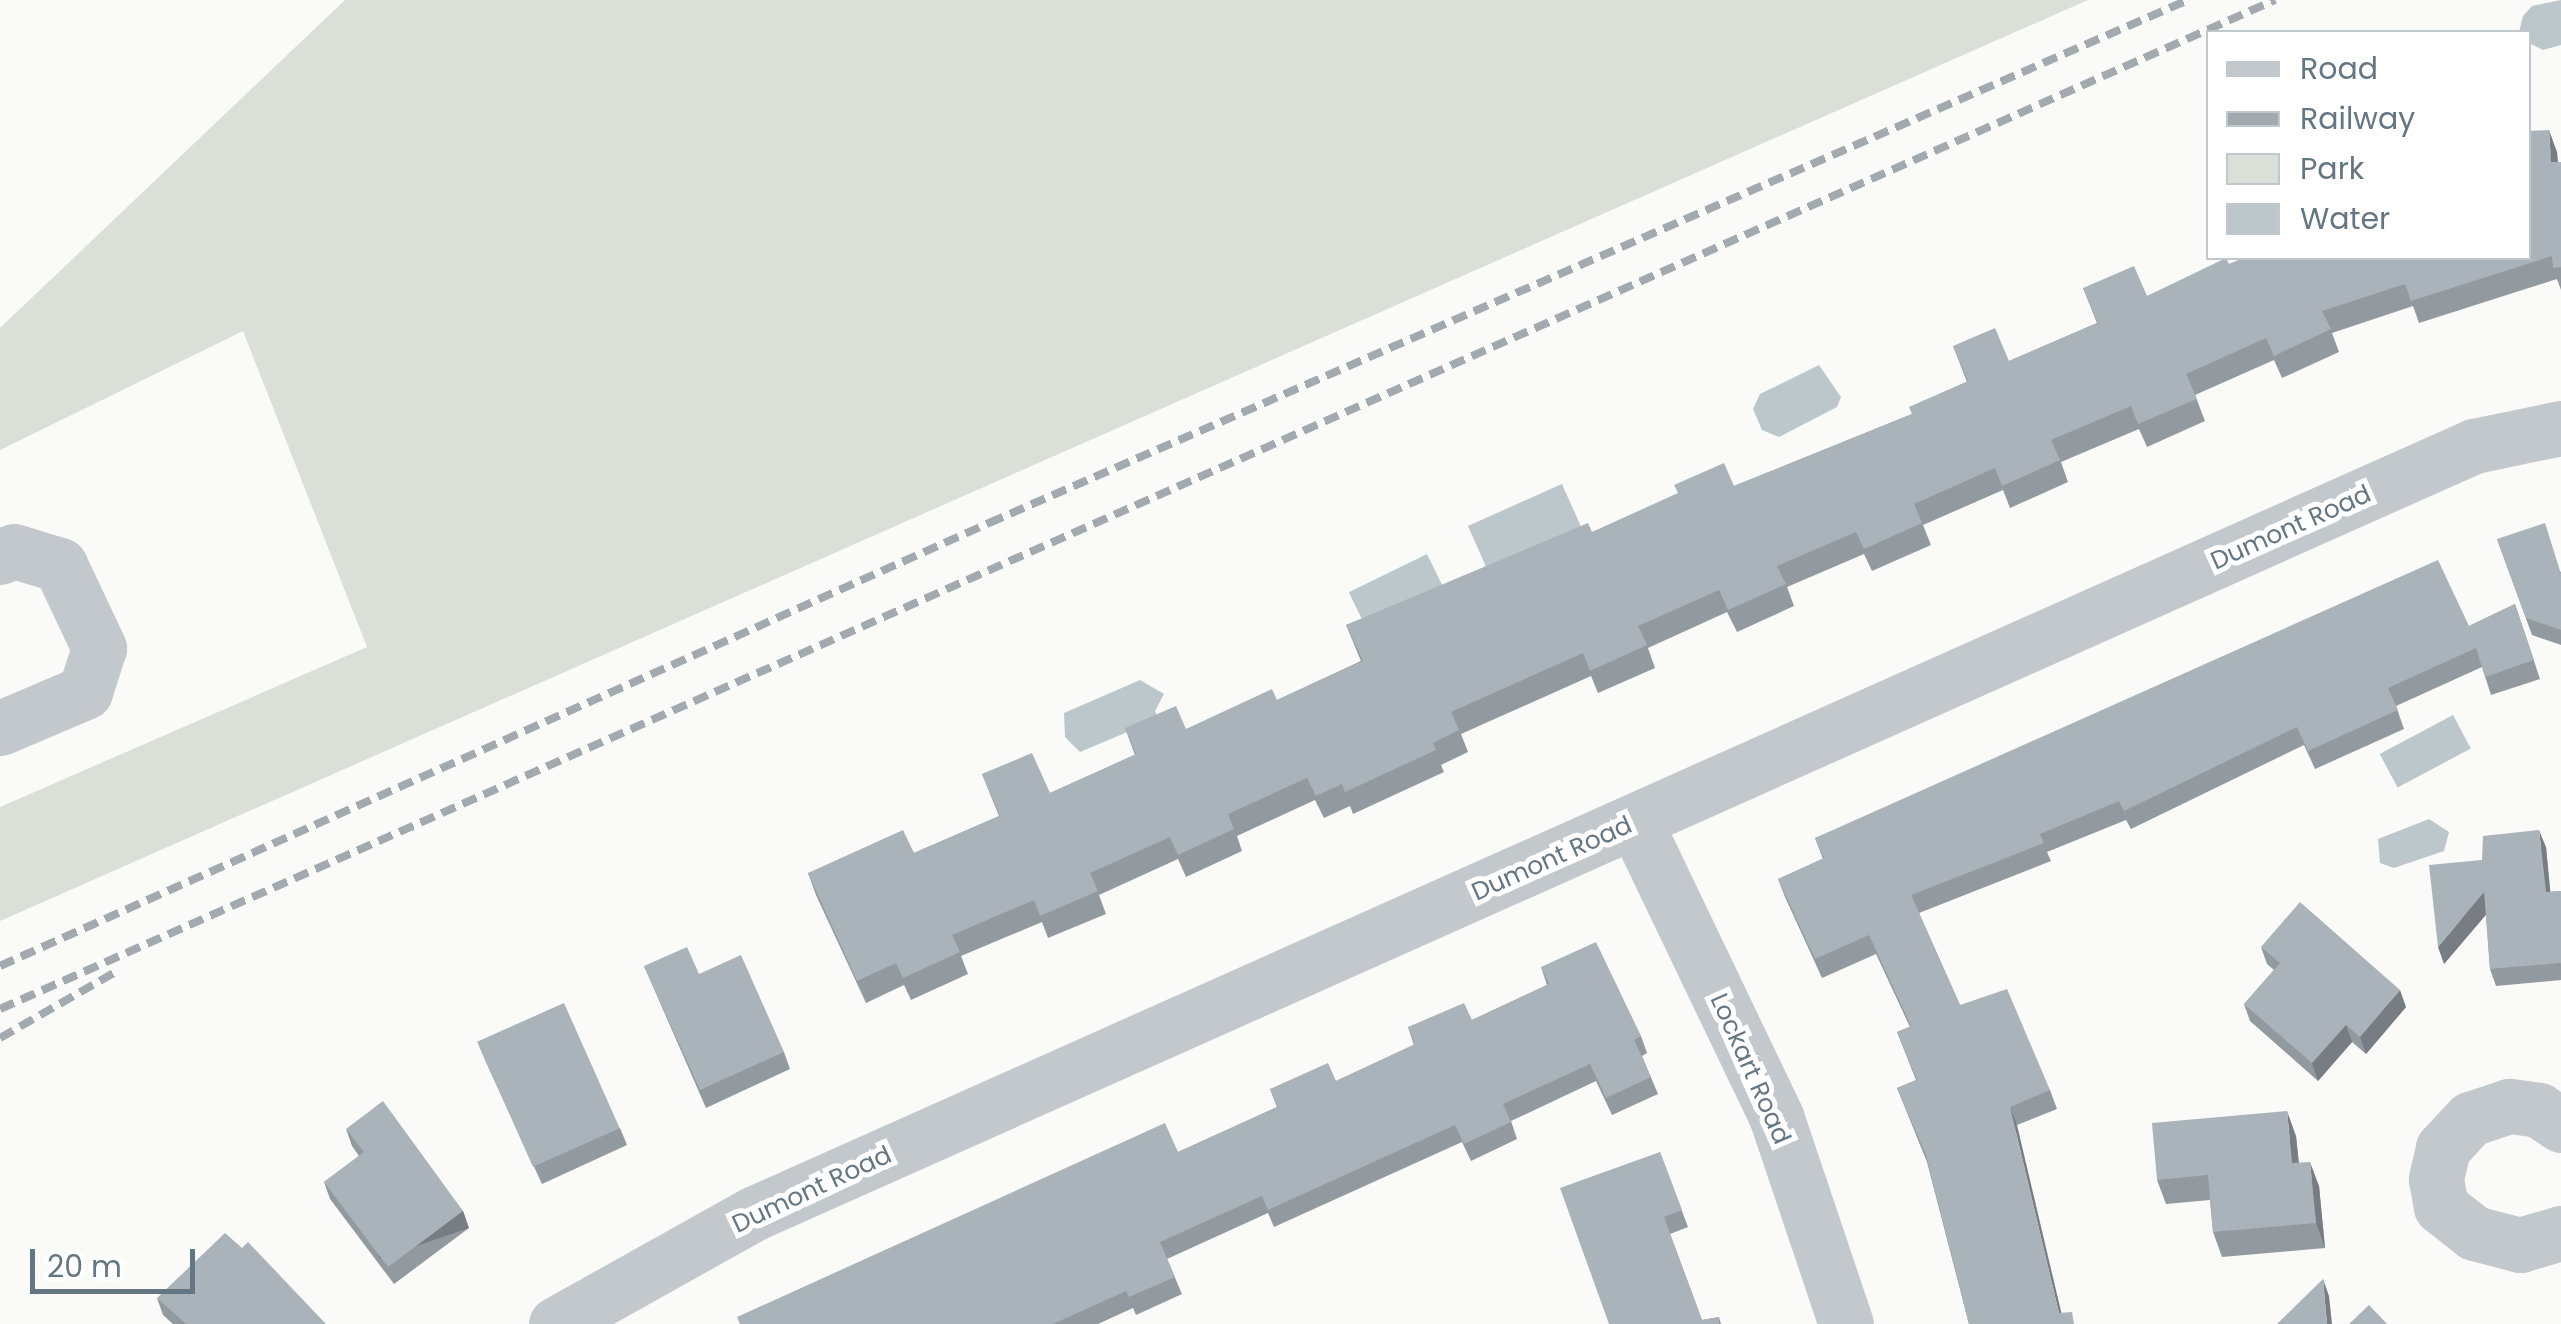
<!DOCTYPE html>
<style>
body{margin:0}
#map{position:relative;width:2561px;height:1324px;overflow:hidden;background:#fafaf8;font-family:Poppins,sans-serif}
div>[style]{position:absolute}
[style*='--x']{left:calc(var(--x)*1px);top:calc(var(--y)*1px);width:calc(var(--w)*1px);rotate:calc(var(--a)*1deg)}
.green>*{inset:0;background:#dadfd7}
.water>*{inset:0;background:#bbc7cb;transform-origin:0 0}
.minor>*{height:55px;margin:-27.5px;padding:0 27.5px;transform-origin:27.5px;border-radius:27.5px;background:#c3c8cc}
.rail>*{height:8px;margin-top:-4px;transform-origin:0;background:repeating-linear-gradient(90deg,#a2aab0 0 15px,transparent 0 23px)}
.wall>*{inset:0;background:#929a9f}
.shaded-wall>*{inset:0;background:#777d82;transform-origin:0 0}
.building>*{inset:0;background:#aab3b9;transform-origin:0 0}
span{translate:-50% -50%;white-space:nowrap;text-align:center;line-height:1.15;-webkit-text-stroke:10px #fff;paint-order:stroke}
.street-label{font-size:25px;color:#657683}
.legend{position:absolute;left:2206px;top:30px;width:325px;height:230px;box-sizing:border-box;background:#fff;border:2px solid #c1c8cd;margin:0;padding:12px 18px;list-style:none;font-size:30px;color:#657683}
.legend li{display:flex;align-items:center;gap:20px;height:50px}
.legend b{width:50px;border:2px solid #c1c8cd}
.scale{position:absolute;left:30px;top:1249px;width:165px;height:45px;box-sizing:border-box;border:5px solid #657683;border-top:0;padding-left:12px;font-size:30px;line-height:35px;white-space:nowrap;color:#657683;-webkit-text-stroke:8px #fff;paint-order:stroke}
</style>
<div id="map">
<div class="green">
<div style="clip-path:polygon(345px 0,2088px 0,0 921px,0 807px,367px 647px,243px 331px,0 450px,0 328px)"></div>
</div>
<div class="water">
<div style="clip-path:polygon(2561px 0,2561px 45px,2543px 50px,2529px 43px,2528px 32px,2519px 32px,2523px 16px,2532px 6px)"></div>
<div style="clip-path:polygon(1819px 365px,1841px 397px,1837px 407px,1779px 437px,1762px 430px,1753px 409px,1760px 394px)"></div>
<div style="left:1562px;top:484px;width:55px;height:103px;rotate:66deg"></div>
<div style="left:1427px;top:554px;width:39px;height:87px;rotate:64deg"></div>
<div style="clip-path:polygon(1140px 680px,1164px 694px,1155px 711px,1158px 719px,1080px 752px,1065px 737px,1064px 713px)"></div>
<div style="left:2453px;top:715px;width:38px;height:83px;rotate:62deg"></div>
<div style="clip-path:polygon(2429px 819px,2449px 832px,2444px 851px,2394px 868px,2380px 863px,2378px 839px)"></div>
</div>
<div class="minor">
<div style="--x:0;--y:557;--w:15;--a:-23"></div>
<div style="--x:14;--y:551;--w:48;--a:16.9"></div>
<div style="--x:60;--y:565;--w:92;--a:64.8"></div>
<div style="--x:99;--y:648;--w:46;--a:107.7"></div>
<div style="--x:85;--y:692;--w:92;--a:157"></div>
<div style="--x:1635;--y:822;--w:329;--a:64.4"></div>
<div style="--x:1777;--y:1119;--w:216;--a:71.4"></div>
<div style="--x:2561;--y:1125;--w:27;--a:-146"></div>
<div style="--x:2539;--y:1110;--w:30;--a:-172"></div>
<div style="--x:2509;--y:1106;--w:41;--a:161.6"></div>
<div style="--x:2470;--y:1119;--w:40;--a:133"></div>
<div style="--x:2443;--y:1148;--w:32;--a:103"></div>
<div style="--x:2436;--y:1179;--w:28;--a:80"></div>
<div style="--x:2441;--y:1207;--w:42;--a:38.2"></div>
<div style="--x:2474;--y:1233;--w:48;--a:14.6"></div>
<div style="--x:2520;--y:1245;--w:43;--a:-16.3"></div>
<div style="--x:556;--y:1324;--w:228;--a:-29.2"></div>
<div style="--x:755;--y:1213;--w:1882;--a:-24.05"></div>
<div style="--x:2474;--y:446;--w:89;--a:-11.7"></div>
</div>
<div class="rail">
<div style="--x:0;--y:966;--w:1084;--a:-24.13"></div>
<div style="--x:989;--y:523;--w:1308;--a:-23.57"></div>
<div style="--x:0;--y:1009;--w:2489;--a:-23.92"></div>
<div style="--x:0;--y:1038;--w:135;--a:-29.8"></div>
</div>
<div class="wall">
<div style="clip-path:polygon(2557px 152px,2558px 162px,2561px 162px,2561px 290px,2557px 279px,2419px 323px,2413px 306px,2332px 333px,2339px 352px,2282px 378px,2274px 360px,2195px 395px,2205px 421px,2147px 447px,2139px 429px,2061px 462px,2068px 482px,2010px 508px,2003px 490px,1923px 525px,1931px 545px,1872px 571px,1864px 554px,1787px 587px,1794px 606px,1737px 632px,1727px 612px,1648px 648px,1655px 668px,1598px 693px,1591px 676px,1461px 734px,1468px 752px,1441px 765px,1444px 772px,1353px 814px,1350px 806px,1324px 818px,1315px 800px,1237px 836px,1242px 851px,1186px 877px,1178px 859px,1099px 895px,1106px 914px,1048px 938px,1042px 922px,961px 956px,968px 974px,911px 1000px,904px 985px,866px 1003px,816px 895px,808px 873px,914px 853px,999px 816px,982px 774px,1050px 793px,1135px 755px,1125px 728px,1186px 729px,1277px 700px,1361px 661px,1346px 625px,1592px 532px,1734px 486px,1912px 414px,1967px 382px,1953px 346px,2009px 361px,2097px 323px,2083px 288px,2147px 296px,2229px 264px)"></div>
<div style="clip-path:polygon(2497px 539px,2561px 572px,2561px 645px,2532px 635px)"></div>
<div style="clip-path:polygon(2515px 604px,2540px 679px,2491px 695px,2482px 667px,2396px 706px,2404px 729px,2315px 769px,2304px 745px,2131px 829px,2126px 820px,2047px 852px,2051px 861px,1919px 913px,1960px 1005px,2050px 1090px,2057px 1109px,2017px 1125px,1969px 1324px,1927px 1162px,1897px 1088px,1916px 1080px,1897px 1032px,1910px 1027px,1876px 954px,1822px 978px,1785px 897px,1778px 879px,1823px 859px,1815px 838px,2469px 626px)"></div>
<div style="clip-path:polygon(2546px 847px,2550px 892px,2561px 891px,2561px 980px,2496px 986px,2490px 969px,2486px 914px,2444px 964px,2482px 860px)"></div>
<div style="clip-path:polygon(2261px 947px,2406px 1007px,2366px 1054px,2352px 1042px,2318px 1081px,2250px 1021px,2244px 1004px,2274px 970px,2267px 964px)"></div>
<div style="clip-path:polygon(644px 966px,699px 974px,784px 1052px,790px 1069px,706px 1108px)"></div>
<div style="clip-path:polygon(1541px 967px,1641px 1036px,1647px 1053px,1642px 1056px,1658px 1094px,1612px 1115px,1596px 1081px,1511px 1121px,1517px 1139px,1471px 1161px,1462px 1142px,1274px 1227px,1268px 1213px,1167px 1259px,1182px 1294px,1136px 1315px,1133px 1308px,1098px 1324px,739px 1324px,1178px 1152px,1277px 1107px,1270px 1089px,1336px 1081px,1414px 1045px,1408px 1027px,1472px 1020px,1547px 985px)"></div>
<div style="clip-path:polygon(478px 1043px,620px 1128px,627px 1145px,542px 1184px,485px 1060px)"></div>
<div style="clip-path:polygon(346px 1129px,463px 1211px,469px 1228px,394px 1284px,330px 1199px,324px 1182px,359px 1156px,352px 1146px)"></div>
<div style="clip-path:polygon(2296px 1136px,2299px 1163px,2319px 1186px,2325px 1248px,2222px 1257px,2213px 1232px,2210px 1200px,2166px 1204px,2157px 1180px)"></div>
<div style="clip-path:polygon(1660px 1152px,1688px 1227px,1670px 1234px,1702px 1320px,1719px 1317px,1721px 1324px,1609px 1324px)"></div>
<div style="clip-path:polygon(157px 1298px,326px 1324px,173px 1324px,163px 1315px)"></div>
</div>
<div class="shaded-wall">
<div style="clip-path:polygon(2549px 130px,2557px 152px,2559px 185px,2551px 162px)"></div>
<div style="clip-path:polygon(2539px 830px,2546px 847px,2552px 909px,2546px 892px)"></div>
<div style="clip-path:polygon(2484px 892px,2491px 909px,2444px 964px,2438px 947px)"></div>
<div style="clip-path:polygon(2400px 990px,2406px 1007px,2366px 1054px,2360px 1037px)"></div>
<div style="clip-path:polygon(2346px 1025px,2352px 1042px,2318px 1081px,2312px 1063px)"></div>
<div style="clip-path:polygon(2010px 1107px,2017px 1125px,2064px 1324px,2059px 1313px)"></div>
<div style="clip-path:polygon(2287px 1111px,2296px 1136px,2301px 1188px,2292px 1163px)"></div>
<div style="clip-path:polygon(2310px 1162px,2319px 1186px,2325px 1248px,2316px 1223px)"></div>
<div style="left:463px;top:1211px;width:18px;height:94px;rotate:71deg"></div>
<div style="clip-path:polygon(2323px 1279px,2329px 1296px,2332px 1324px,2327px 1324px)"></div>
</div>
<div class="building">
<div style="clip-path:polygon(2549px 130px,2551px 162px,2561px 162px,2561px 267px,2553px 268px,2552px 256px,2411px 301px,2405px 284px,2322px 311px,2331px 329px,2274px 356px,2266px 338px,2186px 374px,2197px 399px,2138px 424px,2131px 406px,2051px 440px,2060px 460px,2002px 486px,1995px 468px,1914px 504px,1922px 523px,1864px 549px,1856px 532px,1777px 566px,1786px 584px,1728px 610px,1719px 590px,1638px 626px,1647px 645px,1590px 671px,1583px 653px,1451px 712px,1459px 730px,1433px 743px,1436px 750px,1345px 792px,1342px 784px,1316px 796px,1307px 778px,1228px 814px,1234px 829px,1178px 855px,1170px 837px,1090px 873px,1098px 891px,1040px 916px,1034px 900px,952px 935px,960px 952px,903px 978px,896px 963px,857px 981px,808px 873px,903px 830px,914px 853px,1000px 816px,982px 774px,1032px 753px,1050px 793px,1136px 754px,1125px 728px,1176px 706px,1186px 729px,1272px 689px,1277px 700px,1363px 661px,1346px 625px,1588px 523px,1592px 532px,1678px 493px,1674px 485px,1724px 463px,1734px 486px,1912px 414px,1909px 407px,1968px 381px,1953px 346px,1995px 328px,2009px 361px,2098px 323px,2083px 288px,2134px 266px,2147px 296px,2226px 258px,2229px 264px,2243px 258px,2528px 258px,2528px 131px)"></div>
<div style="clip-path:polygon(2545px 523px,2561px 574px,2561px 630px,2526px 618px,2497px 539px)"></div>
<div style="clip-path:polygon(2438px 560px,2469px 626px,2515px 604px,2534px 660px,2485px 677px,2476px 648px,2388px 688px,2398px 710px,2308px 751px,2297px 727px,2124px 811px,2119px 801px,2040px 834px,2044px 843px,1911px 895px,1960px 1005px,2007px 989px,2050px 1090px,2010px 1107px,2059px 1313px,2072px 1312px,2074px 1324px,1969px 1324px,1926px 1155px,1897px 1088px,1917px 1080px,1897px 1032px,1911px 1026px,1869px 935px,1815px 959px,1778px 879px,1824px 858px,1815px 838px)"></div>
<div style="clip-path:polygon(2539px 830px,2546px 892px,2561px 891px,2561px 963px,2490px 969px,2484px 892px,2438px 947px,2429px 865px,2482px 860px,2483px 836px)"></div>
<div style="clip-path:polygon(2300px 902px,2400px 990px,2360px 1037px,2346px 1025px,2312px 1063px,2244px 1004px,2280px 963px,2261px 947px)"></div>
<div style="clip-path:polygon(1596px 942px,1641px 1036px,1634px 1040px,1651px 1077px,1606px 1098px,1590px 1064px,1503px 1104px,1511px 1122px,1464px 1144px,1455px 1125px,1268px 1210px,1262px 1196px,1160px 1242px,1175px 1277px,1129px 1297px,1126px 1291px,1053px 1324px,740px 1324px,737px 1317px,1165px 1123px,1178px 1152px,1278px 1107px,1270px 1089px,1328px 1063px,1336px 1081px,1415px 1044px,1408px 1027px,1464px 1003px,1472px 1020px,1549px 984px,1541px 967px)"></div>
<div style="clip-path:polygon(687px 947px,699px 974px,741px 955px,784px 1052px,700px 1090px,644px 966px)"></div>
<div style="left:564px;top:1003px;width:137px;height:95px;rotate:66deg"></div>
<div style="clip-path:polygon(383px 1101px,463px 1211px,388px 1267px,324px 1182px,364px 1152px,346px 1129px)"></div>
<div style="clip-path:polygon(2287px 1111px,2292px 1163px,2310px 1162px,2316px 1223px,2213px 1232px,2208px 1175px,2157px 1180px,2152px 1123px)"></div>
<div style="clip-path:polygon(1660px 1152px,1682px 1210px,1664px 1217px,1702px 1320px,1719px 1317px,1719px 1324px,1609px 1324px,1560px 1188px)"></div>
<div style="clip-path:polygon(225px 1233px,242px 1248px,248px 1242px,326px 1324px,186px 1324px,157px 1298px)"></div>
<div style="clip-path:polygon(2323px 1279px,2327px 1324px,2277px 1324px)"></div>
<div style="clip-path:polygon(2369px 1305px,2387px 1324px,2349px 1324px)"></div>
</div>
<div class="street-label">
<span style="left:2291px;top:528px;rotate:-24deg">Dumont Road</span>
<span style="left:1552px;top:859px;rotate:-24deg">Dumont Road</span>
<span style="left:1750px;top:1069px;rotate:66deg">Lockart Road</span>
<span style="left:812px;top:1190px;rotate:-25deg">Dumont Road</span>
</div>
<ul class="legend">
<li><b style="height:12px;background:#c3c8cc"></b>Road</li>
<li><b style="height:12px;background:#a2aab0"></b>Railway</li>
<li><b style="height:28px;background:#dadfd7"></b>Park</li>
<li><b style="height:28px;background:#bbc7cb"></b>Water</li>
</ul>
<div class="scale">20 m</div>
</div>
